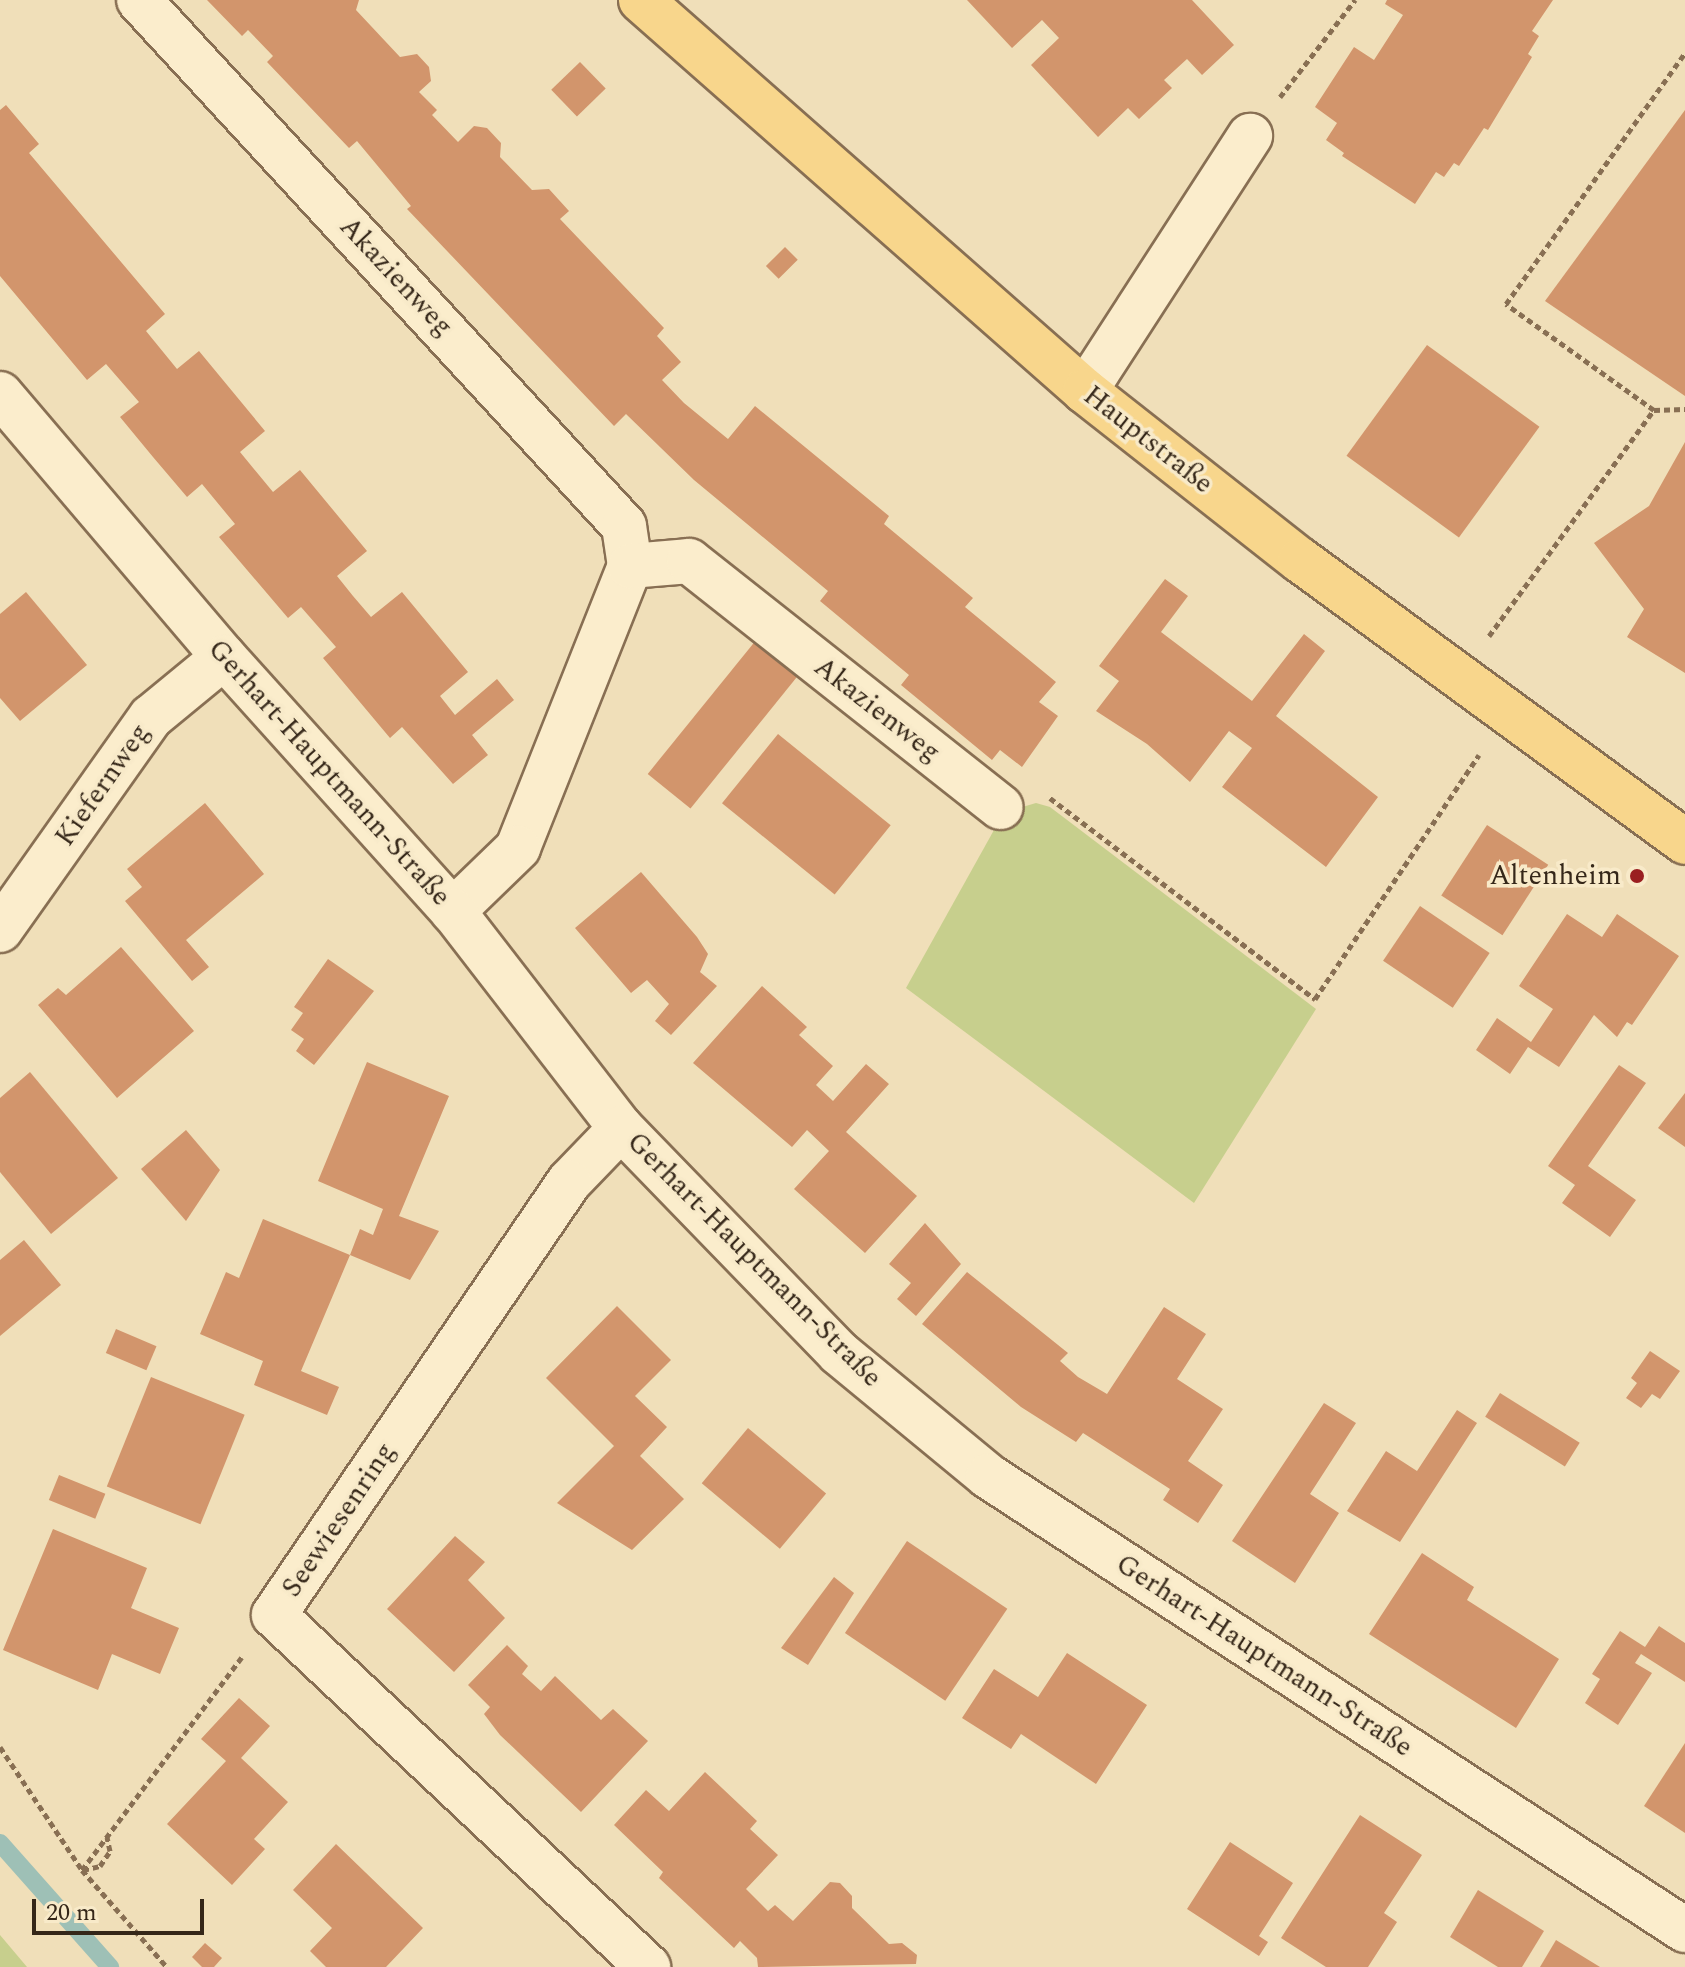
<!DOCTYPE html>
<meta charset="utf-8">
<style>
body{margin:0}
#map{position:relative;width:1685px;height:1967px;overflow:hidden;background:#f0dfb9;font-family:Spectral,serif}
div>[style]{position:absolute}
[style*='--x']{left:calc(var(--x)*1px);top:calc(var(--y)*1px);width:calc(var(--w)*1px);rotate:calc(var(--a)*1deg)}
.green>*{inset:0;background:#c7cf8d}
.stream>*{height:18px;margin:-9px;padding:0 9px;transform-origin:9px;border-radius:9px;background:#9ec0b6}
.building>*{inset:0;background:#d2956c;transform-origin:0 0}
.path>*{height:5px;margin-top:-2.5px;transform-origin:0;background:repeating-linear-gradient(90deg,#886f53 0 6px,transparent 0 10px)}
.roads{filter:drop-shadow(2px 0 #886f53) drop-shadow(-2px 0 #886f53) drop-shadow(0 2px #886f53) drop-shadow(0 -2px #886f53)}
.minor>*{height:44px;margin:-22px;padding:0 22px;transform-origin:22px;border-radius:22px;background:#fbedcc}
.major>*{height:44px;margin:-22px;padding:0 22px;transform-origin:22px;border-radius:22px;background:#f8d68c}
.dots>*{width:22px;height:22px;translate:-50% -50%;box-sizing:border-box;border:4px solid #f8eac9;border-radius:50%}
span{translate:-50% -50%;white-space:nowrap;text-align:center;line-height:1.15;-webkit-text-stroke:7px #f8eac9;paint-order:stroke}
.street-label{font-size:28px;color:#352719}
.poi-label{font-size:28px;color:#352719}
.right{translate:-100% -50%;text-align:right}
.scale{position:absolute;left:32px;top:1899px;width:172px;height:36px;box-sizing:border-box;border:4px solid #352719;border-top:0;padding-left:10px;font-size:24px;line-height:28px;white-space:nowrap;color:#352719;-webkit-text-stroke:6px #f8eac9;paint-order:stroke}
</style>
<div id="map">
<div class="green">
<div style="clip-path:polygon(1036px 803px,1050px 807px,1316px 1009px,1194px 1203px,906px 988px,994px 830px,1019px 808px)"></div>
<div style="clip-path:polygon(0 1935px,27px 1967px,0 1967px)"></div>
</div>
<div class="stream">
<div style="--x:0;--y:1843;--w:166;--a:48.4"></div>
</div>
<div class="building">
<div style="clip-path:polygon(207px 0,359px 0,356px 10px,400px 57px,417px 54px,429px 67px,431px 81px,419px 92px,437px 110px,432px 115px,458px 142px,474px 126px,487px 128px,501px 143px,500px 157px,532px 190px,549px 189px,569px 211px,560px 219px,664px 328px,657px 336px,681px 362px,662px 380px,684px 403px,728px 439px,755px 406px,889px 516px,884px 524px,973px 598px,965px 607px,1056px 682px,1039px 702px,1058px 716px,1022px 767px,1000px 750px,992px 760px,901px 685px,909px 675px,820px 601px,828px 591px,694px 480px,626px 414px,614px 426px,407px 209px,411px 206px,357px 141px,349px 148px,267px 62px,273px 56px,248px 30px,242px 36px)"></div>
<div style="clip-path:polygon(967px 0,1192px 0,1234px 45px,1202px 75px,1187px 59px,1164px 80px,1172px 88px,1139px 119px,1128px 108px,1098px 137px,1031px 65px,1059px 38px,1042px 20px,1012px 48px)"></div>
<div style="clip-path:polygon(1387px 0,1553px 0,1532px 31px,1539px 36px,1528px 54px,1532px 57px,1488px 130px,1484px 128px,1459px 166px,1454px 163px,1444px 177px,1436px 172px,1415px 204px,1342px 156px,1344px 153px,1326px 140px,1337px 123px,1315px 107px,1354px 47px,1374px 60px,1403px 15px,1385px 4px)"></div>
<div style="left:580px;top:62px;width:37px;height:40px;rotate:46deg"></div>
<div style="clip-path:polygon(6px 105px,39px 144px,29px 153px,165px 314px,146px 331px,177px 369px,199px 351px,265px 431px,240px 452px,273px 492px,300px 470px,367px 551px,337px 576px,353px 596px,371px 617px,402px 592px,468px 672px,440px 696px,455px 715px,497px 679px,514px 700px,472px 735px,488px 755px,453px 784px,402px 727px,390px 738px,323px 658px,336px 647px,301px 607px,288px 618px,219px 537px,235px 524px,202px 484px,187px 497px,153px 457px,120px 417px,139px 402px,106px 364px,87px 380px,0 276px,0 110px)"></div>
<div style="clip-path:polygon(1685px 110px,1685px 396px,1545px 301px)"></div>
<div style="left:785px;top:247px;width:18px;height:27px;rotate:45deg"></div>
<div style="left:1427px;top:345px;width:139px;height:137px;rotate:36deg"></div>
<div style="clip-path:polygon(1685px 442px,1685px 673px,1627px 637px,1644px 609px,1594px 543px,1649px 506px)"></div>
<div style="clip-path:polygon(1165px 579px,1188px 596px,1161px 632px,1252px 701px,1304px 634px,1325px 651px,1276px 716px,1378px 797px,1326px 867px,1222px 787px,1252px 748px,1229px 731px,1190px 782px,1147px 744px,1096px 711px,1119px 681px,1099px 666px)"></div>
<div style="clip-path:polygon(26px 592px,87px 665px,20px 721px,0 698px,0 614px)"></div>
<div style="left:761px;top:634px;width:55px;height:180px;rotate:39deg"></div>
<div style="left:778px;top:734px;width:145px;height:89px;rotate:39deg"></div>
<div style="clip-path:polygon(205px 803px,264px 874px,186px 940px,209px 967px,192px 981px,125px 901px,142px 887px,127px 869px)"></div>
<div style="left:1487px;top:825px;width:73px;height:84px;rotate:33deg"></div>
<div style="clip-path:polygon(641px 872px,697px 937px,708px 954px,700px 972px,717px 986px,671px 1035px,655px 1021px,669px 1004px,647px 980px,631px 993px,575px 928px)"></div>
<div style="left:1420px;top:906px;width:84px;height:66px;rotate:34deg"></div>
<div style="clip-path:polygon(1567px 914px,1602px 937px,1617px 914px,1679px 956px,1632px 1025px,1627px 1022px,1617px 1037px,1594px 1015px,1559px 1067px,1528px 1047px,1510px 1074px,1476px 1050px,1497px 1018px,1531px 1042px,1553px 1009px,1519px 986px)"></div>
<div style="clip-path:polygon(121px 947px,194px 1031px,117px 1098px,38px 1005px,58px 988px,66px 995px)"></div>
<div style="clip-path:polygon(328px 959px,374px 991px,314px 1065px,296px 1051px,304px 1039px,291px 1030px,303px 1013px,294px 1007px)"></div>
<div style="clip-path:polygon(762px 986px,807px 1027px,799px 1035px,833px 1066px,816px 1085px,833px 1101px,866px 1064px,889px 1084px,846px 1132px,917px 1196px,865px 1253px,794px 1189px,829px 1151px,807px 1130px,792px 1147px,693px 1063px)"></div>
<div style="clip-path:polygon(367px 1062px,449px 1096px,399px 1216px,439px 1231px,410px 1280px,350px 1255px,301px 1371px,339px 1387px,327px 1415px,254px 1385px,263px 1361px,200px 1334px,226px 1272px,239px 1278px,263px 1219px,350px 1255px,360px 1229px,373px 1235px,383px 1209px,318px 1181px)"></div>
<div style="clip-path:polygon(1619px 1065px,1646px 1083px,1588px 1166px,1636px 1200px,1610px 1237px,1562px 1203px,1575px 1185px,1548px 1166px)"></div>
<div style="clip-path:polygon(30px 1072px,118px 1178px,51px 1234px,0 1172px,0 1098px)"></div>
<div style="clip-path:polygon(1685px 1093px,1685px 1147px,1658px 1128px)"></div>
<div style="clip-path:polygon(186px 1130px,220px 1170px,186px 1221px,141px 1169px)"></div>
<div style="clip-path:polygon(925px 1223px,961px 1264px,916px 1316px,897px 1299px,911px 1283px,889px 1264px)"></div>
<div style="clip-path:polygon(24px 1240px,61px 1285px,0 1336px,0 1260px)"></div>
<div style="clip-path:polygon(967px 1272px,1068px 1353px,1060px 1361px,1078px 1377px,1107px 1394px,1164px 1307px,1206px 1334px,1177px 1379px,1223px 1409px,1188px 1461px,1223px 1485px,1198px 1523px,1163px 1500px,1170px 1489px,1083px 1433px,1076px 1442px,1021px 1407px,922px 1324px)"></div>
<div style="clip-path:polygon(617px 1306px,671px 1360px,635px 1396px,667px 1427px,640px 1456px,684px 1499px,632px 1550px,557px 1503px,614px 1446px,546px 1378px)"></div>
<div style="left:116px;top:1329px;width:44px;height:26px;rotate:23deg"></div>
<div style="clip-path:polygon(1650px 1351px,1680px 1371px,1660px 1399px,1652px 1394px,1641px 1408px,1626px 1398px,1637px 1383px,1631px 1378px)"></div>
<div style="left:151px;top:1377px;width:101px;height:118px;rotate:22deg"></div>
<div style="left:1500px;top:1393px;width:94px;height:28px;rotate:32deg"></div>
<div style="clip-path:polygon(1324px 1403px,1356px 1423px,1310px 1494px,1339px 1513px,1295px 1583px,1232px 1541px)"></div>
<div style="clip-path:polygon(1457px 1410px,1477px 1423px,1400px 1542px,1347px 1511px,1386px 1451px,1417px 1471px)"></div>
<div style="left:748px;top:1428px;width:102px;height:72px;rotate:40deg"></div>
<div style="left:59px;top:1475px;width:50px;height:27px;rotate:22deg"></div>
<div style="clip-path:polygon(53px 1529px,147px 1568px,131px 1608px,179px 1628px,160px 1674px,112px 1654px,98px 1690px,3px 1650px)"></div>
<div style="clip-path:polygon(455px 1536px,485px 1562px,468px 1580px,505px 1618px,454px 1672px,387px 1609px)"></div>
<div style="left:907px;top:1541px;width:121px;height:111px;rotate:34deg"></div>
<div style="clip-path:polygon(1422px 1553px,1474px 1587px,1467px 1600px,1559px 1659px,1516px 1728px,1369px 1634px)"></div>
<div style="clip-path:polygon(834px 1577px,854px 1593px,808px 1665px,781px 1648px)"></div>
<div style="clip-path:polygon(1659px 1626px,1685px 1643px,1685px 1682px,1641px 1654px,1635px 1663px,1652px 1673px,1618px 1725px,1585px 1703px,1600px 1679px,1592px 1674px,1620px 1631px,1645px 1647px)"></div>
<div style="clip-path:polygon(507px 1645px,528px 1666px,522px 1674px,541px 1691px,555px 1676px,601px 1720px,613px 1709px,648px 1741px,581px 1812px,500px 1735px,484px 1714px,490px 1707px,468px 1685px)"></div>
<div style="clip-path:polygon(1067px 1653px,1147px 1705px,1096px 1784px,1021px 1734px,1011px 1749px,962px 1718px,994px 1669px,1038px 1697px)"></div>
<div style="clip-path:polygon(239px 1698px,270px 1726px,241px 1758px,288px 1802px,254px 1839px,265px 1849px,232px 1885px,167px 1824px,226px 1761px,201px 1739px)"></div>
<div style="clip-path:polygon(1685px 1743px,1685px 1833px,1644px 1806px)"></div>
<div style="clip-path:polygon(705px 1772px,757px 1821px,750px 1829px,778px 1855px,746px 1889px,768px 1911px,775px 1905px,793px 1921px,830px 1882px,840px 1883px,852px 1896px,852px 1908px,889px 1944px,902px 1943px,917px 1955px,916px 1964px,758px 1967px,757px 1958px,740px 1941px,734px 1948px,659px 1878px,663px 1872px,614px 1825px,646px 1790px,669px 1811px)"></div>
<div style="clip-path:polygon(1360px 1815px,1422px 1855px,1384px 1913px,1397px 1922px,1368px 1967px,1326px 1967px,1281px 1938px)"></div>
<div style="clip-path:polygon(1230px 1842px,1293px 1883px,1259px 1936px,1268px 1942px,1259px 1956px,1187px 1909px)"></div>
<div style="clip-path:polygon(336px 1844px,423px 1928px,386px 1967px,326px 1967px,310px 1951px,332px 1928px,293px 1890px)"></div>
<div style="clip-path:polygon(1478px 1890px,1544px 1931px,1522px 1967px,1498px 1967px,1450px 1937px)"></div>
<div style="clip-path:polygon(1556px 1940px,1600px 1967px,1540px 1967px)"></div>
<div style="clip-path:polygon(205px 1943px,222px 1958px,214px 1967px,202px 1967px,192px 1957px)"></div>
</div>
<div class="path">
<div style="--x:1280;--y:97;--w:123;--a:-52.3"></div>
<div style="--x:1654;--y:410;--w:31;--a:-2"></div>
<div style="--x:1489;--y:636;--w:280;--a:-53.9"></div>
<div style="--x:1654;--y:410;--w:182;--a:-144.4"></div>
<div style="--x:1506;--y:304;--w:308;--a:-54.5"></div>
<div style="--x:1050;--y:798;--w:333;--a:37.2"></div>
<div style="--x:1315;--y:999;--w:294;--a:-56.1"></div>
<div style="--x:0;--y:1747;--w:148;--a:56.3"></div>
<div style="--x:82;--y:1870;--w:129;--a:48.8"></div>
<div style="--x:82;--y:1870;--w:266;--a:-53.1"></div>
<div style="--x:83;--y:1870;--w:17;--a:-13"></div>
<div style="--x:100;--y:1866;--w:18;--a:-56"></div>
<div style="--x:110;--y:1851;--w:14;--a:-102"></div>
</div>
<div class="roads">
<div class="minor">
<div style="--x:139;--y:0;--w:715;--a:47.32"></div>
<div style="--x:624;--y:526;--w:40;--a:81.5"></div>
<div style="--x:630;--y:566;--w:303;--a:111.7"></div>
<div style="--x:518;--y:848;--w:91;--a:135.9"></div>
<div style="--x:1085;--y:391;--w:304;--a:-57.1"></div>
<div style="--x:0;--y:394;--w:345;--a:49.6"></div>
<div style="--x:224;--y:657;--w:342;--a:48"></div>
<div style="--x:453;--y:911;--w:274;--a:52.3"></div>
<div style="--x:621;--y:1128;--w:313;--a:45.9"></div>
<div style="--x:839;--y:1353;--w:193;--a:39.5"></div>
<div style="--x:988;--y:1476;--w:832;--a:33.08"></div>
<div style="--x:630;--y:566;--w:59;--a:-4.8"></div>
<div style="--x:689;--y:561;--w:397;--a:38.3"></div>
<div style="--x:0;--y:930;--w:261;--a:-54.7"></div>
<div style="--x:151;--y:717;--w:94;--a:-39.4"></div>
<div style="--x:621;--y:1128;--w:75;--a:133.9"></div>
<div style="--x:569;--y:1182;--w:524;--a:124.27"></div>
<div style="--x:274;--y:1615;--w:514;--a:43.26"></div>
</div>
<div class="major">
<div style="--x:641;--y:0;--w:592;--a:41.37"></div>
<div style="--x:1085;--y:391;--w:273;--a:38.2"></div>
<div style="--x:1300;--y:560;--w:477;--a:36.2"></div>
</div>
</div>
<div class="dots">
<div style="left:1637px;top:876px;background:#9a1f21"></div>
</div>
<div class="street-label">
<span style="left:396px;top:277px;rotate:47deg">Akazienweg</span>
<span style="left:1148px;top:440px;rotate:38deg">Hauptstraße</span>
<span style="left:877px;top:710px;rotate:38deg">Akazienweg</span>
<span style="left:329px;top:773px;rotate:48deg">Gerhart-Hauptmann-Straße</span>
<span style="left:103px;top:785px;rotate:-55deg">Kiefernweg</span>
<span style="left:754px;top:1260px;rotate:45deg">Gerhart-Hauptmann-Straße</span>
<span style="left:339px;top:1520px;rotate:-56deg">Seewiesenring</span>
<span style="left:1264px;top:1656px;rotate:33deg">Gerhart-Hauptmann-Straße</span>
</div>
<div class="poi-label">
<span class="right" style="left:1621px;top:876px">Altenheim</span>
</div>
<div class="scale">20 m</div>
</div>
